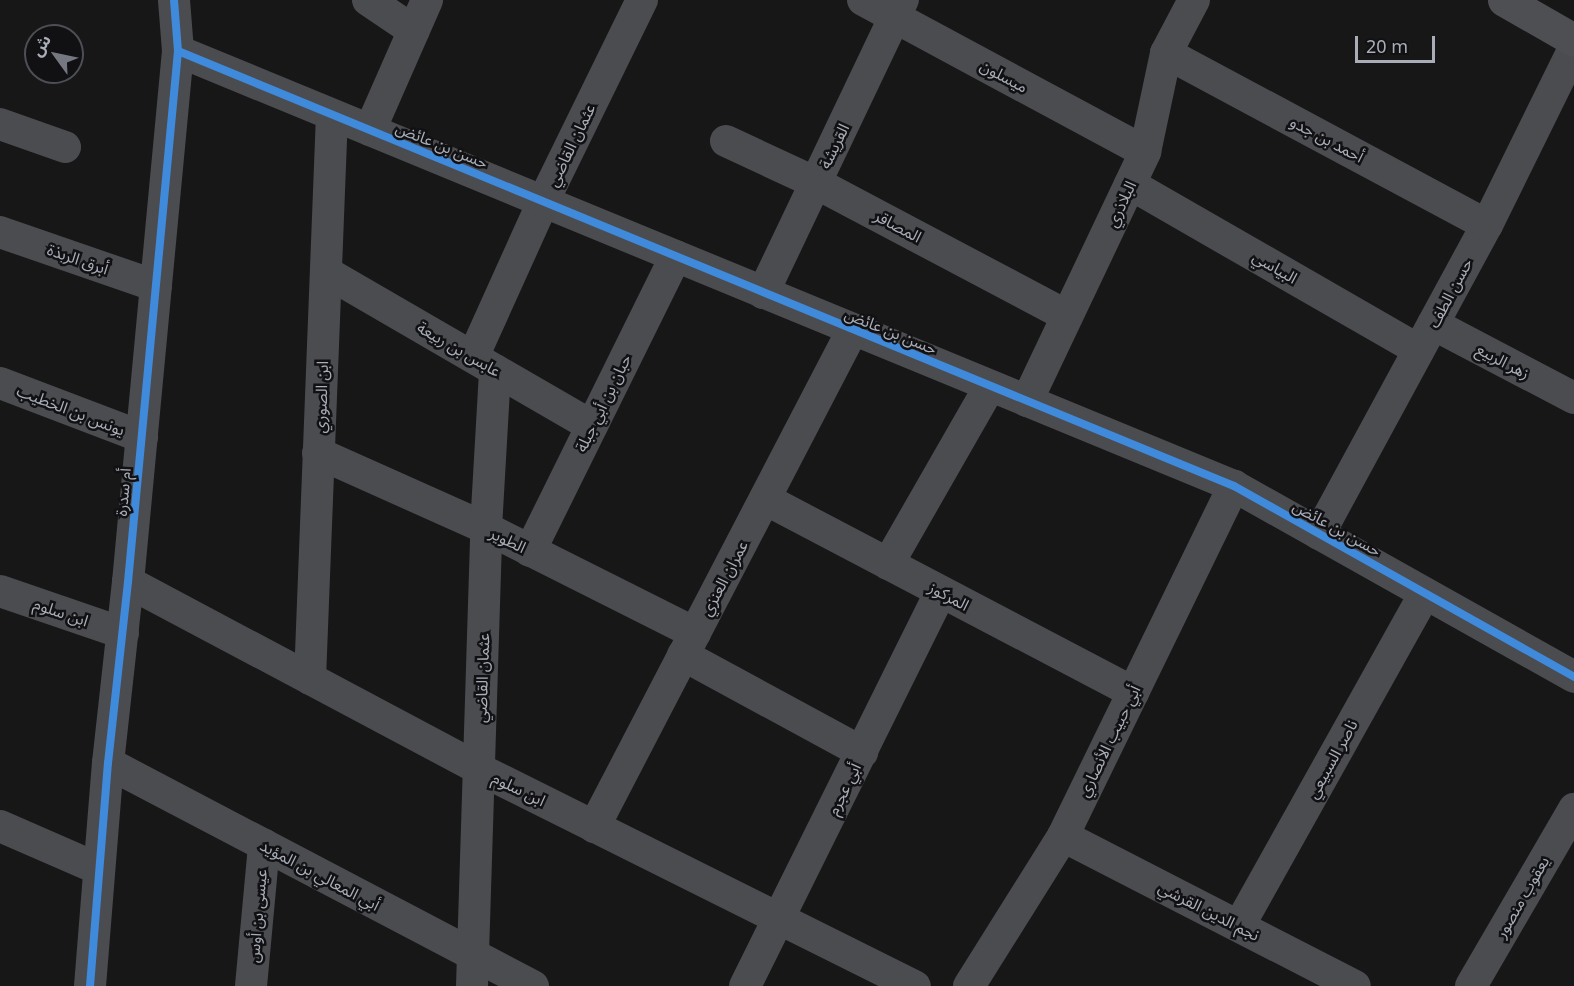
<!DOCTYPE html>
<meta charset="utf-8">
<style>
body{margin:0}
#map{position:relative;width:1574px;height:986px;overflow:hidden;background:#171717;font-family:"Noto Sans","Noto Sans Arabic",sans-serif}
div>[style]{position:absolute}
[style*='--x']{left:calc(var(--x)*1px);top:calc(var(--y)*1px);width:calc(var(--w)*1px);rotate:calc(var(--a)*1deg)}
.minor>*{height:32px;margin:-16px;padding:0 16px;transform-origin:16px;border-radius:16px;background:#4b4c50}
.major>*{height:33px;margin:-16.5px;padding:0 16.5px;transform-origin:16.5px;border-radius:16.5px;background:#4d4f52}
.cycleway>*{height:8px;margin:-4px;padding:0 4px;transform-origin:4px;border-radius:4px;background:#408adc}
span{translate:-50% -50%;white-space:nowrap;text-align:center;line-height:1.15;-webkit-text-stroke:5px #111113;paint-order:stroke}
.street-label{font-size:16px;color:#a8adb8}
.north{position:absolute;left:24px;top:24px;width:60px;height:60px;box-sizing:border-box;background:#111113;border:2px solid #4d4f55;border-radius:50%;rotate:303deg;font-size:16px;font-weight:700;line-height:24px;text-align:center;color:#a8adb8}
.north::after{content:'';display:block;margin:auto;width:21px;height:27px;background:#757880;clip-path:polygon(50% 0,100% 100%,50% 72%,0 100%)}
.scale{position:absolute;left:1355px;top:36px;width:80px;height:27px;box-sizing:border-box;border:3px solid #a8adb8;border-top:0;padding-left:8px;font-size:18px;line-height:21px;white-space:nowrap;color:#a8adb8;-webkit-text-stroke:4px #111113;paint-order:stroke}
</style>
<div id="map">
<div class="minor">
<div style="--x:368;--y:0;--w:55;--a:34"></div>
<div style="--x:863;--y:0;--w:320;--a:28.3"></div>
<div style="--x:178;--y:51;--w:1142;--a:22.39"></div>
<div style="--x:1234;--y:486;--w:390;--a:29.3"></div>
<div style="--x:1166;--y:53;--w:364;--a:28.2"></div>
<div style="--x:0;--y:124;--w:69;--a:19.5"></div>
<div style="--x:370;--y:130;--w:142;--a:-66.3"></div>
<div style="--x:726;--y:141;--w:99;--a:25"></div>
<div style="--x:816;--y:183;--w:284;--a:27.9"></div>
<div style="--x:1130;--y:184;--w:333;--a:29.9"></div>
<div style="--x:0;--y:232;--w:165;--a:19.1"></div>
<div style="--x:326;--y:272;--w:307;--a:30.1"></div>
<div style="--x:763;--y:293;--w:325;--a:-64.5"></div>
<div style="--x:1433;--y:324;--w:159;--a:27.7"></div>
<div style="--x:473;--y:357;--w:170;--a:-65.7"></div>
<div style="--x:543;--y:202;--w:225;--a:-63.9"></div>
<div style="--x:0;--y:383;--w:152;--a:20.8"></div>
<div style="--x:1027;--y:401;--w:276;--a:-64.6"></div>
<div style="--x:1145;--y:152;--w:101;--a:-78"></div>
<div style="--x:1166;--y:53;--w:60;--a:-62.2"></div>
<div style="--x:318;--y:453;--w:184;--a:24.1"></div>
<div style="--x:486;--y:528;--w:234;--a:26.7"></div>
<div style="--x:765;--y:499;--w:416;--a:27.7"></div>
<div style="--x:1319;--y:534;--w:352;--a:-61.5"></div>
<div style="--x:1487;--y:225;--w:197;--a:-63.8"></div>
<div style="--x:530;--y:551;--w:329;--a:-63.7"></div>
<div style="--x:888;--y:564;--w:205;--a:-60.2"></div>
<div style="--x:128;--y:582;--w:398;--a:28"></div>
<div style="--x:479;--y:769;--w:487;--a:26.5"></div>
<div style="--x:0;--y:591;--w:130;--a:18.9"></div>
<div style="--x:683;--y:655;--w:204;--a:28.5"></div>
<div style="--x:310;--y:679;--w:564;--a:-87.77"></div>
<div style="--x:108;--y:763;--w:480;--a:27.7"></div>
<div style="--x:0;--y:826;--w:108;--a:23.5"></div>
<div style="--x:594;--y:827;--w:561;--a:-62.52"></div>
<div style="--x:1063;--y:836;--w:328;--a:27.2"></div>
<div style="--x:1239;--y:926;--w:381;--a:-60.8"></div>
<div style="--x:90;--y:986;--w:224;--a:-85.4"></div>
<div style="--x:108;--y:763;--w:182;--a:-83.7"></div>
<div style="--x:128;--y:582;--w:533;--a:-84.62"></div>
<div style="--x:178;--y:51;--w:51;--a:-94.5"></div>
<div style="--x:251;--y:986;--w:142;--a:-84.7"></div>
<div style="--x:472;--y:986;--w:458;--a:-88.2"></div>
<div style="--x:486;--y:528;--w:158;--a:-86.7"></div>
<div style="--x:745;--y:986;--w:440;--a:-63.6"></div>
<div style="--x:969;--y:986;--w:177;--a:-57.9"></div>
<div style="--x:1063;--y:836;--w:390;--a:-64"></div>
<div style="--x:1471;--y:986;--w:205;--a:-59.8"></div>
</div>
<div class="major">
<div style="--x:1504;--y:0;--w:81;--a:29.7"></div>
</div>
<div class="cycleway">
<div style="--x:178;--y:51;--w:1142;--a:22.39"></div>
<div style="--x:1234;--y:486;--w:390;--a:29.3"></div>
<div style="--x:90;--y:986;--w:224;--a:-85.4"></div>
<div style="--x:108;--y:763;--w:182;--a:-83.7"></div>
<div style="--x:128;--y:582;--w:533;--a:-84.62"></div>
<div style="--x:178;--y:51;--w:51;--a:-94.5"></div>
</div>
<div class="street-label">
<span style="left:1004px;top:76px;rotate:28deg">ميسلون</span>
<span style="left:1327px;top:139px;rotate:28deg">أحمد بن جدو</span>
<span style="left:442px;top:145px;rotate:22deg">حسن بن عائض</span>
<span style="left:571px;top:145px;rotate:-64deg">عثمان القاضي</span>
<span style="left:834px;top:146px;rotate:-64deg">القريشة</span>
<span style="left:1121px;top:204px;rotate:-65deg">البلاذري</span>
<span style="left:898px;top:226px;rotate:28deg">المصاقر</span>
<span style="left:78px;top:259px;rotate:19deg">أبرق الربذة</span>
<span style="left:1275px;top:267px;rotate:30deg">البياسي</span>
<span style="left:1450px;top:293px;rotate:-62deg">حسن الطف</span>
<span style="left:891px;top:331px;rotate:22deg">حسن بن عائض</span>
<span style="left:459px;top:349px;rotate:30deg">عابس بن ربيعة</span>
<span style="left:1503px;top:361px;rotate:28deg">زهر الربيع</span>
<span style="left:321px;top:397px;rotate:-88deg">ابن الصوري</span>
<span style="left:603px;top:403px;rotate:-64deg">حبان بن أبي جبلة</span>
<span style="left:71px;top:410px;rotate:21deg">يونس بن الخطيب</span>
<span style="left:123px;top:492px;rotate:-85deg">أم سدرة</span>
<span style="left:1337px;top:528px;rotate:29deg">حسن بن عائض</span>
<span style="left:508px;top:540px;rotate:26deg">الطوير</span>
<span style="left:724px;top:578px;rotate:-62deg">عمران العنزي</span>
<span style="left:949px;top:596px;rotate:28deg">المركوز</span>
<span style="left:61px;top:612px;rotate:19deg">ابن سلوم</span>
<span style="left:482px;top:678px;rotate:-88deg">عثمان القاضي</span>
<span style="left:1109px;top:741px;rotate:-64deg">أبي حبيب الأنصاري</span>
<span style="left:1332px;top:759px;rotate:-61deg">ناصر السبيعي</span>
<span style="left:519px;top:789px;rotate:26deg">ابن سلوم</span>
<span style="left:844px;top:789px;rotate:-64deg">أبي عجرم</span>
<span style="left:320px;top:875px;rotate:28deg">أبي المعالي بن المؤيد</span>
<span style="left:1522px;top:897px;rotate:-60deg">يعقوب منصور</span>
<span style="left:1209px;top:911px;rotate:27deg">نجم الدين القرشي</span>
<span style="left:257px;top:916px;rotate:-85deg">عيسى بن أوس</span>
</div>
<div class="north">ش</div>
<div class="scale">20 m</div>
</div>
